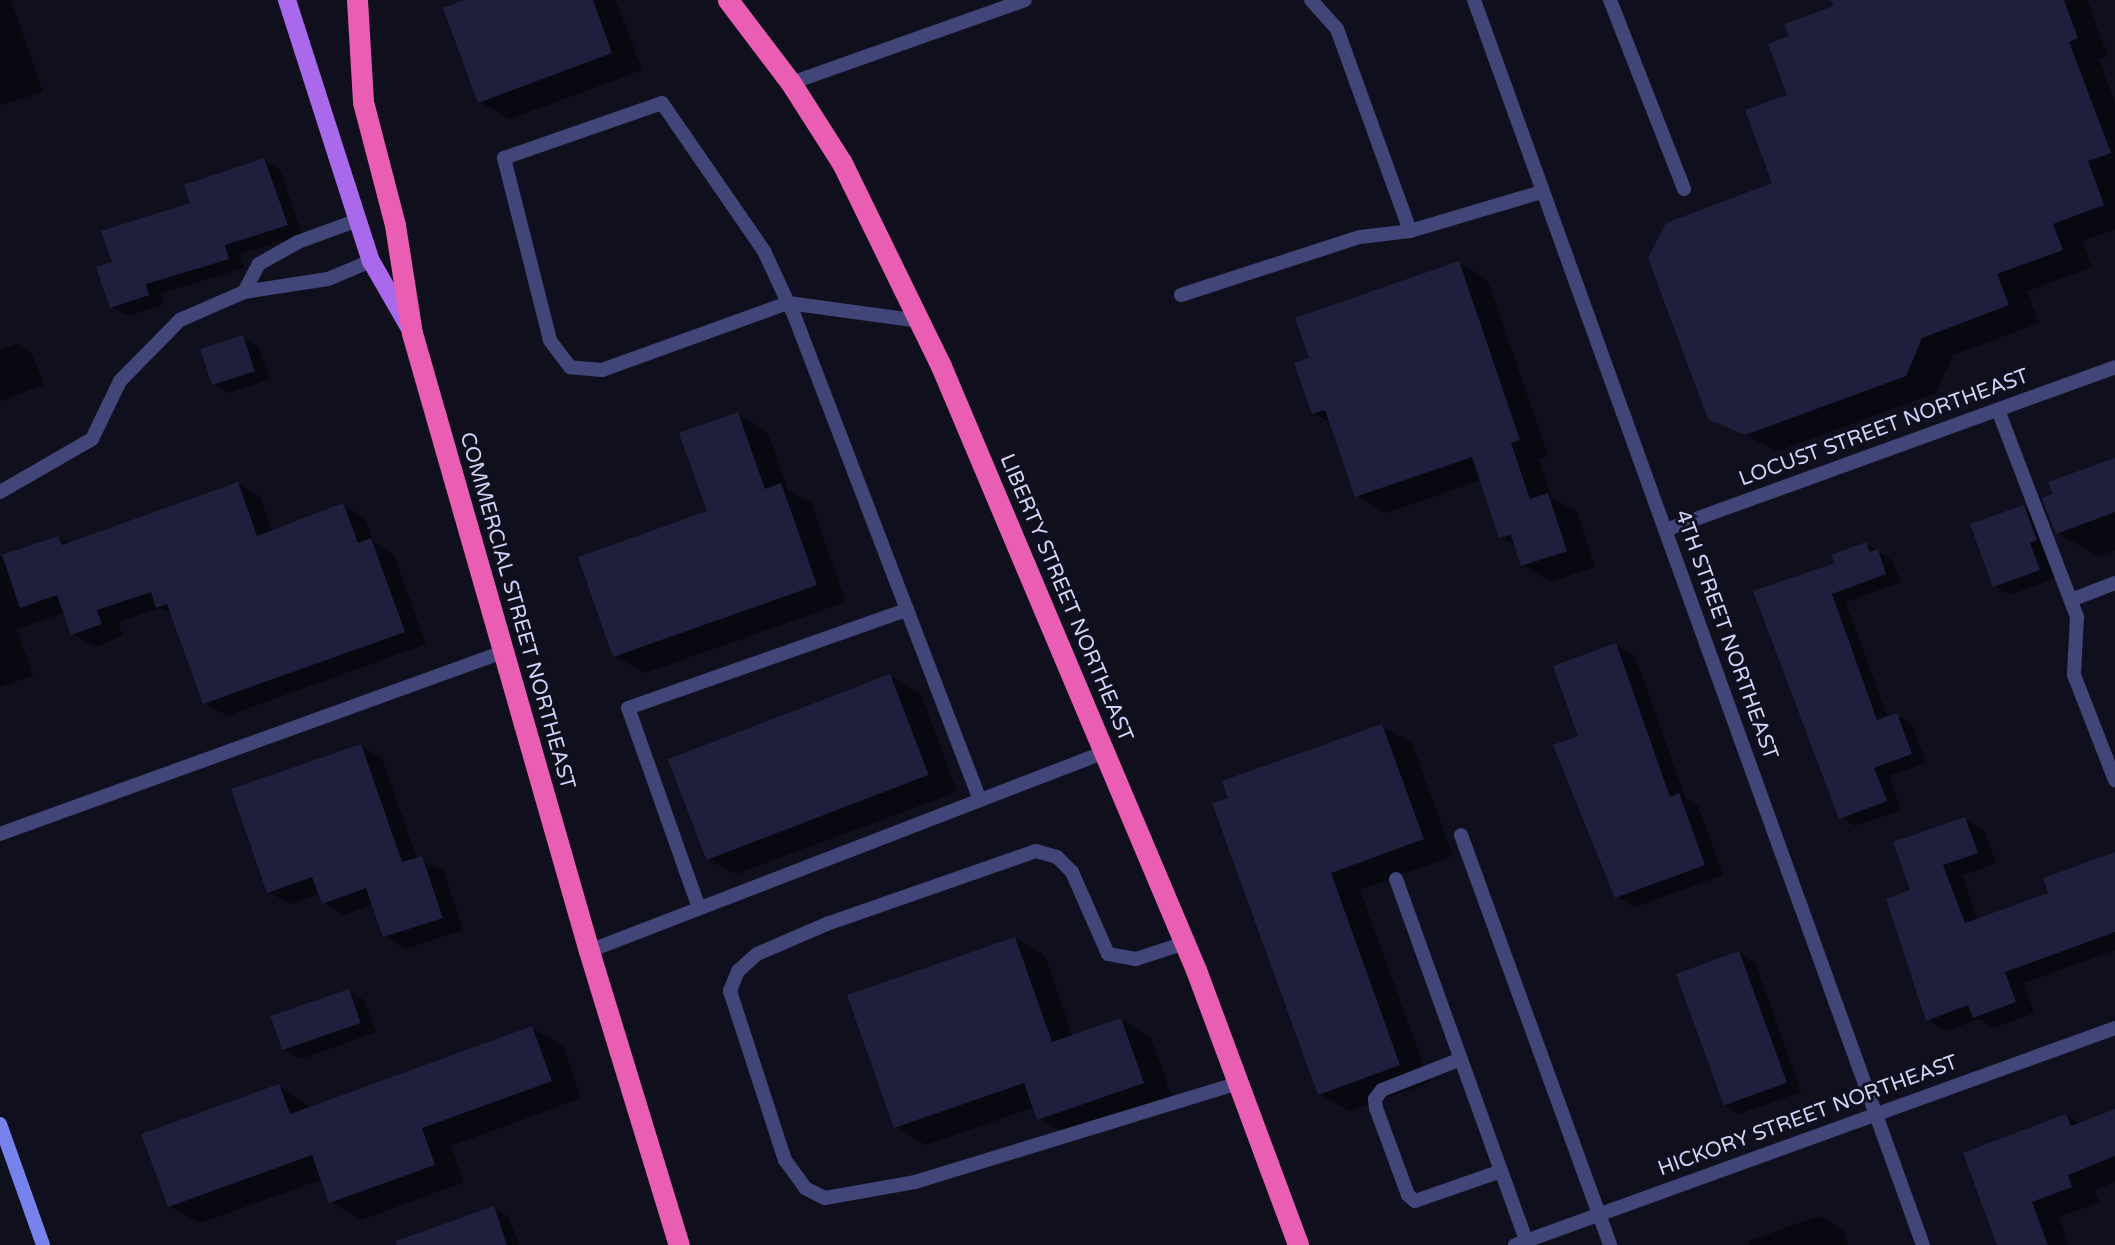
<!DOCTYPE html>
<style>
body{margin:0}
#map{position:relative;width:2115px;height:1245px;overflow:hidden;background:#100f1e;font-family:"Varela Round",sans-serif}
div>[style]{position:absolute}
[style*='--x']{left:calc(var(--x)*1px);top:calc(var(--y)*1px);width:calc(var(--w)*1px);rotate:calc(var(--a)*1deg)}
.shadow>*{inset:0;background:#0007}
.building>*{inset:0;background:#201e3d;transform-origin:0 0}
.lane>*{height:14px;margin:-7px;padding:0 7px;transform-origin:7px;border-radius:7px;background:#414577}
.street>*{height:14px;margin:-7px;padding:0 7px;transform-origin:7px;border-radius:7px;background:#414577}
.secondary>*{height:14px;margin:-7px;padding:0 7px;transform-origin:7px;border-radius:7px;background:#7783ec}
.primary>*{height:18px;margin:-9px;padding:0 9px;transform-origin:9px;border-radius:9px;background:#aa69ea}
.highway>*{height:21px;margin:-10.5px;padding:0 10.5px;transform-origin:10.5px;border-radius:10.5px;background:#e95eb2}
span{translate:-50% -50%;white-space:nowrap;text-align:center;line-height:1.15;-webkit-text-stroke:6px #100f1e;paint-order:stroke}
.street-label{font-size:21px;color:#d3d3f9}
</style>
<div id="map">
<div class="shadow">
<div style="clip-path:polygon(0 0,11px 0,43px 92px,0 105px)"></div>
<div style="clip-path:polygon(470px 0,616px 0,642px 70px,510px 119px,480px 102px)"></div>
<div style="clip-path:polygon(1833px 0,2087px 0,2108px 56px,2099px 59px,2115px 103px,2115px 229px,2083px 241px,2092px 267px,2027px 291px,2039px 323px,1953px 355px,1936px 393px,1777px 451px,1709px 417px,1774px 184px,1789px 96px,1792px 37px,1836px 7px)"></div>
<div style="clip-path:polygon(264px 159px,280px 169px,302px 234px,240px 254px,244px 268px,161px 293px,164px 304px,127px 316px,111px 307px,114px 263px)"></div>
<div style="clip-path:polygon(1459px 263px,1488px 280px,1548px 456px,1539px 459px,1552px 498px,1577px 512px,1595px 567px,1551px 582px,1523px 565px,1516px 546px,1501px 537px,1481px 480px,1386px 513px,1357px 496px,1332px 423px,1313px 413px,1311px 359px)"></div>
<div style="clip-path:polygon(243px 337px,258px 346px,270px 379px,229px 393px,213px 384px)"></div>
<div style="clip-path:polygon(16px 344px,32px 353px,44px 385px,0 401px,0 350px)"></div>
<div style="clip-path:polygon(737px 414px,768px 432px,788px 490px,811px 503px,846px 602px,645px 673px,615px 656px,709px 512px)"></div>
<div style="clip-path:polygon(2115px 459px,2115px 550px,2098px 556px,2057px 533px)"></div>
<div style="clip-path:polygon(238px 484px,260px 497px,273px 532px,343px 505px,365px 518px,374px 542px,393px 553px,426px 644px,227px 716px,205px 703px,173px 615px,160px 608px,118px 622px,123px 636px,95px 647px,73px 634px,65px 612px,17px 629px,33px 676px,0 687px,0 557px,58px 538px,69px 544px)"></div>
<div style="clip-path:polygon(2024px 507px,2040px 516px,2055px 578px,2010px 595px,1994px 586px)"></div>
<div style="clip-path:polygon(1866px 544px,1892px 560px,1901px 582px,1846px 602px,1888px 718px,1896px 715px,1912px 724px,1926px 763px,1889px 776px,1901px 810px,1855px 826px,1840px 817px,1756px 592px,1837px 565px)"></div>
<div style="clip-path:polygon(1616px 645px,1635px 656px,1686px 799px,1698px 806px,1723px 875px,1635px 907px,1616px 896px,1581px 737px)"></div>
<div style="clip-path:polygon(890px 676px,921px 694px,957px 792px,736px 874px,705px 857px)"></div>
<div style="clip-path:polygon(1382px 726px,1412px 743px,1453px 856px,1360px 890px,1430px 1082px,1350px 1111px,1319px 1094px,1215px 804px)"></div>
<div style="clip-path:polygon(360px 746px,382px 758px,417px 859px,443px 870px,463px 930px,405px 949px,384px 936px,373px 904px,344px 915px,323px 902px,320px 894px,290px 904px,269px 892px)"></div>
<div style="clip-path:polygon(1965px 819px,1984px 830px,1996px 863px,1962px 876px,1978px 920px,2050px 894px,2115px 856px,2115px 950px,2024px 983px,2034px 1013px,1994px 1028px,1979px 1019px,1947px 1031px,1927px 1020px,1912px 891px)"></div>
<div style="clip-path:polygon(1015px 938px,1045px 956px,1073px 1037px,1121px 1020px,1151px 1037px,1173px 1100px,1069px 1136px,1038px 1119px,1034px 1107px,926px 1145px,895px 1127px)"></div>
<div style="clip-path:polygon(1739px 953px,1755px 962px,1801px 1092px,1739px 1114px,1723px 1105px)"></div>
<div style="clip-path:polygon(348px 991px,364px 1000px,376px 1032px,301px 1059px,285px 1050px)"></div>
<div style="clip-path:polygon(532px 1028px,563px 1046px,581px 1098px,451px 1146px,464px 1182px,361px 1220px,331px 1202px,323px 1179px,200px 1223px,169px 1206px,279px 1086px,311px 1108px)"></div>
<div style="clip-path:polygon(2115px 1111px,2115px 1182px,2095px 1190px,2099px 1202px,2059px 1217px,2069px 1245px,2003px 1245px,2066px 1115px,2081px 1124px)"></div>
<div style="clip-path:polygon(494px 1208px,509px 1217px,519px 1245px,423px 1245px)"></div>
<div style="clip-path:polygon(1820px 1216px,1843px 1230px,1848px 1245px,1749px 1245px,1748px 1241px)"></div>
</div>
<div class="building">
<div style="clip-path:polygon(464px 0,593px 0,612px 53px,478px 103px,443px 8px)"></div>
<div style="clip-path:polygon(1831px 0,2064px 0,2078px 38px,2069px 42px,2111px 153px,2088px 161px,2104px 205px,2053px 224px,2063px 250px,1997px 274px,2009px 305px,1922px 338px,1906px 376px,1745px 435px,1708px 419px,1648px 258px,1666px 223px,1772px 183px,1745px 110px,1787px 95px,1768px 44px,1789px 36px,1784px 24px,1834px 6px)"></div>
<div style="clip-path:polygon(264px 158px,288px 225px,225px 245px,229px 259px,146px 284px,149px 295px,110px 308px,96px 267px,112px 262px,101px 231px,190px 203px,184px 185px)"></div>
<div style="clip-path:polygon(1459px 261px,1520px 440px,1511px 443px,1530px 499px,1548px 493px,1567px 551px,1521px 566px,1511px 535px,1499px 538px,1472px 457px,1355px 497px,1325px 410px,1312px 414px,1294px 363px,1309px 358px,1295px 318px)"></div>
<div style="left:243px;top:335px;width:38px;height:45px;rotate:72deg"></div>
<div style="clip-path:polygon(738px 412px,765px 489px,781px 483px,817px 585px,613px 657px,578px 557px,707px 511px,679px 433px)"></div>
<div style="clip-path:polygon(2115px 458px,2115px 512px,2056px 534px,2042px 498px,2053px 494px,2048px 482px)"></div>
<div style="clip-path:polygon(238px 482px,257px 536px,343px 503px,358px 543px,371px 538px,405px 632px,203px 704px,167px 604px,156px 608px,151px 592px,97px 610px,102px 624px,71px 635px,57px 595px,20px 608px,2px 555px,58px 536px,62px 545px)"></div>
<div style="clip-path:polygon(2024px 505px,2037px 540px,2030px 543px,2040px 570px,1993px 587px,1970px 524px)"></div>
<div style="clip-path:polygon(1866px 542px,1870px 552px,1878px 549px,1886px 574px,1832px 594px,1877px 720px,1897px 713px,1912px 754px,1874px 768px,1887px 801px,1839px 819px,1753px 591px,1835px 563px,1831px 555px)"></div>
<div style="clip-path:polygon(1616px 643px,1670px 797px,1679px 793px,1705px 865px,1615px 898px,1553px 745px,1578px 736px,1553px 666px)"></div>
<div style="left:890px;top:674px;width:108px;height:238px;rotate:69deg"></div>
<div style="clip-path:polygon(1382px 724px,1424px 839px,1331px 873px,1400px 1065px,1318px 1095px,1212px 803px,1228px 798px,1222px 781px)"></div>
<div style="clip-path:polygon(361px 744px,402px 862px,422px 856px,443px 918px,383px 937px,366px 888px,322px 904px,312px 877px,267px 893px,231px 789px)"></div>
<div style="clip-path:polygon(1965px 817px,1978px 853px,1943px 865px,1965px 923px,2048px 893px,2043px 878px,2115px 852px,2115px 932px,2005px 972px,2016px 1002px,1973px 1018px,1968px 1005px,1926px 1021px,1886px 899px,1910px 890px,1893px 842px)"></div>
<div style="clip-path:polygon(1015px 937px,1052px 1042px,1121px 1018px,1144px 1083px,1037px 1120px,1024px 1083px,894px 1128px,847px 995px)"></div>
<div style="left:1739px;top:951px;width:140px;height:67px;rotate:70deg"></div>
<div style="left:349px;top:989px;width:36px;height:83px;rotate:71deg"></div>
<div style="clip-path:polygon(532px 1026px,552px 1081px,422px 1128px,435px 1165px,329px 1203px,312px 1155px,168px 1207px,141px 1134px,279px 1084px,290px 1114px)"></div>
<div style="clip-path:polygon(2115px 1109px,2115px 1156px,2068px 1175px,2072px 1187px,2032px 1202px,2048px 1245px,1997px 1245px,1963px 1153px,2066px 1114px,2071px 1126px)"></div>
<div style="clip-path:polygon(494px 1206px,507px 1245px,397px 1245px,396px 1241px)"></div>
</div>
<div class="lane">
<div style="--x:1311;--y:0;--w:39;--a:48"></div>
<div style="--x:1337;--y:29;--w:215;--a:70.1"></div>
<div style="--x:1410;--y:231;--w:138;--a:-16.5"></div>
<div style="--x:1610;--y:0;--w:203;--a:68.6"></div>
<div style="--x:244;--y:292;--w:32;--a:-62"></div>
<div style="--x:259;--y:264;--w:45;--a:-29.4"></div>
<div style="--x:298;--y:242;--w:64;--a:-20.1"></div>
<div style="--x:1181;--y:295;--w:188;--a:-18"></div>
<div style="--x:1360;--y:237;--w:50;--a:-6.8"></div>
<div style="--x:920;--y:321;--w:133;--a:-172.2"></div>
<div style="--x:788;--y:303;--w:198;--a:160.2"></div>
<div style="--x:602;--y:370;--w:32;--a:-175"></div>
<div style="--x:570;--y:367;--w:34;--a:-127"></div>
<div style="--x:550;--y:340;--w:188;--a:-104.2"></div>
<div style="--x:504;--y:158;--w:167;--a:-19.2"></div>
<div style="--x:662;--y:103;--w:180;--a:55.4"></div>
<div style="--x:764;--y:251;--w:57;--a:65.2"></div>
<div style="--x:788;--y:303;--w:13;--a:63"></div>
<div style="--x:794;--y:315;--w:519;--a:69.02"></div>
<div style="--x:1998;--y:410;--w:222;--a:69.1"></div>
<div style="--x:2077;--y:617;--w:58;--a:93"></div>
<div style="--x:2074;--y:675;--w:113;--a:68.7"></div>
<div style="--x:0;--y:492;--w:106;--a:-29.9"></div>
<div style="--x:92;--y:439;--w:64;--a:-64.2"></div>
<div style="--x:120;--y:381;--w:86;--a:-45.5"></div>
<div style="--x:180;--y:320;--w:70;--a:-23.6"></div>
<div style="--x:244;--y:292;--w:85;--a:-8.8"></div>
<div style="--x:328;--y:279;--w:47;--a:-22.7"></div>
<div style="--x:2071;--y:600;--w:47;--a:-21.1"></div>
<div style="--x:0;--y:834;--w:535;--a:-19.89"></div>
<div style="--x:1461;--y:835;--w:436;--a:70"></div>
<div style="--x:1396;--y:879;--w:385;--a:70.2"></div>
<div style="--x:699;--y:908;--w:212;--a:-109.5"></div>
<div style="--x:628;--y:708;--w:296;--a:-19.4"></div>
<div style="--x:1185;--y:943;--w:52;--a:161.9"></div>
<div style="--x:1136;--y:959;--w:28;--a:-170"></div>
<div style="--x:1108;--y:954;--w:90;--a:-113.7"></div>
<div style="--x:1072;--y:872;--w:21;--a:-135"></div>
<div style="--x:1057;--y:857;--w:22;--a:-164"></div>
<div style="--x:1036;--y:851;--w:219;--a:160.8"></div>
<div style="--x:829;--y:923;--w:78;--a:156.7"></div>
<div style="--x:757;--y:954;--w:25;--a:138"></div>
<div style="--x:738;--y:971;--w:22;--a:112"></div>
<div style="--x:730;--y:991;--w:178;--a:72"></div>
<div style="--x:785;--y:1160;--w:34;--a:54"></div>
<div style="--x:805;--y:1188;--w:22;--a:27"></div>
<div style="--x:825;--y:1198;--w:91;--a:-10.1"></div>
<div style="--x:915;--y:1182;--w:338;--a:-17"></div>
<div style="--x:589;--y:951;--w:553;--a:-21.09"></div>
<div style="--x:1461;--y:1059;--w:85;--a:158.6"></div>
<div style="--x:1382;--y:1090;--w:11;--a:128"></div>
<div style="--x:1375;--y:1099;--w:9;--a:84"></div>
<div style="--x:1376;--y:1108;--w:93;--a:69.8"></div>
<div style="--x:1408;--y:1195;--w:9;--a:41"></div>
<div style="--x:1415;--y:1201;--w:91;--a:-19.2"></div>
</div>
<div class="street">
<div style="--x:1474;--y:0;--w:1323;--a:70.17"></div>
<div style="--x:791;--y:83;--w:248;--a:-19.5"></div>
<div style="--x:1668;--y:529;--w:475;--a:-19.9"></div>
<div style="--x:1515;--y:1245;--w:638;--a:-19.88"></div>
</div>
<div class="secondary">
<div style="--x:0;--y:1124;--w:128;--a:70.4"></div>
</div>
<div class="primary">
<div style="--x:287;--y:0;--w:274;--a:72.2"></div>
<div style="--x:371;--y:261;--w:76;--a:60.1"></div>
</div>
<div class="highway">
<div style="--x:357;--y:0;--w:102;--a:86.6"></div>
<div style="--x:363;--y:102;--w:127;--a:75.4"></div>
<div style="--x:395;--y:225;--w:109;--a:81.1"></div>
<div style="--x:412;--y:333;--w:643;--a:74.02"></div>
<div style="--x:589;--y:951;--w:307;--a:73"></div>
<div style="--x:728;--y:0;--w:104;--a:52.8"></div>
<div style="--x:791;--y:83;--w:95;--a:57.5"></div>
<div style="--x:842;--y:163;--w:226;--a:64"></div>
<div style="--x:941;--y:366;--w:656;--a:67.11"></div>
<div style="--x:1196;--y:970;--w:293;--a:69.6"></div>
</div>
<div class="street-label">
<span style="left:1884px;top:428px;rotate:-20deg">LOCUST STREET NORTHEAST</span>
<span style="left:1066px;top:598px;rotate:67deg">LIBERTY STREET NORTHEAST</span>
<span style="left:517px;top:611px;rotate:74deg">COMMERCIAL STREET NORTHEAST</span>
<span style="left:1726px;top:635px;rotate:70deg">4TH STREET NORTHEAST</span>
<span style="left:1808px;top:1116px;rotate:-20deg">HICKORY STREET NORTHEAST</span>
</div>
</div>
